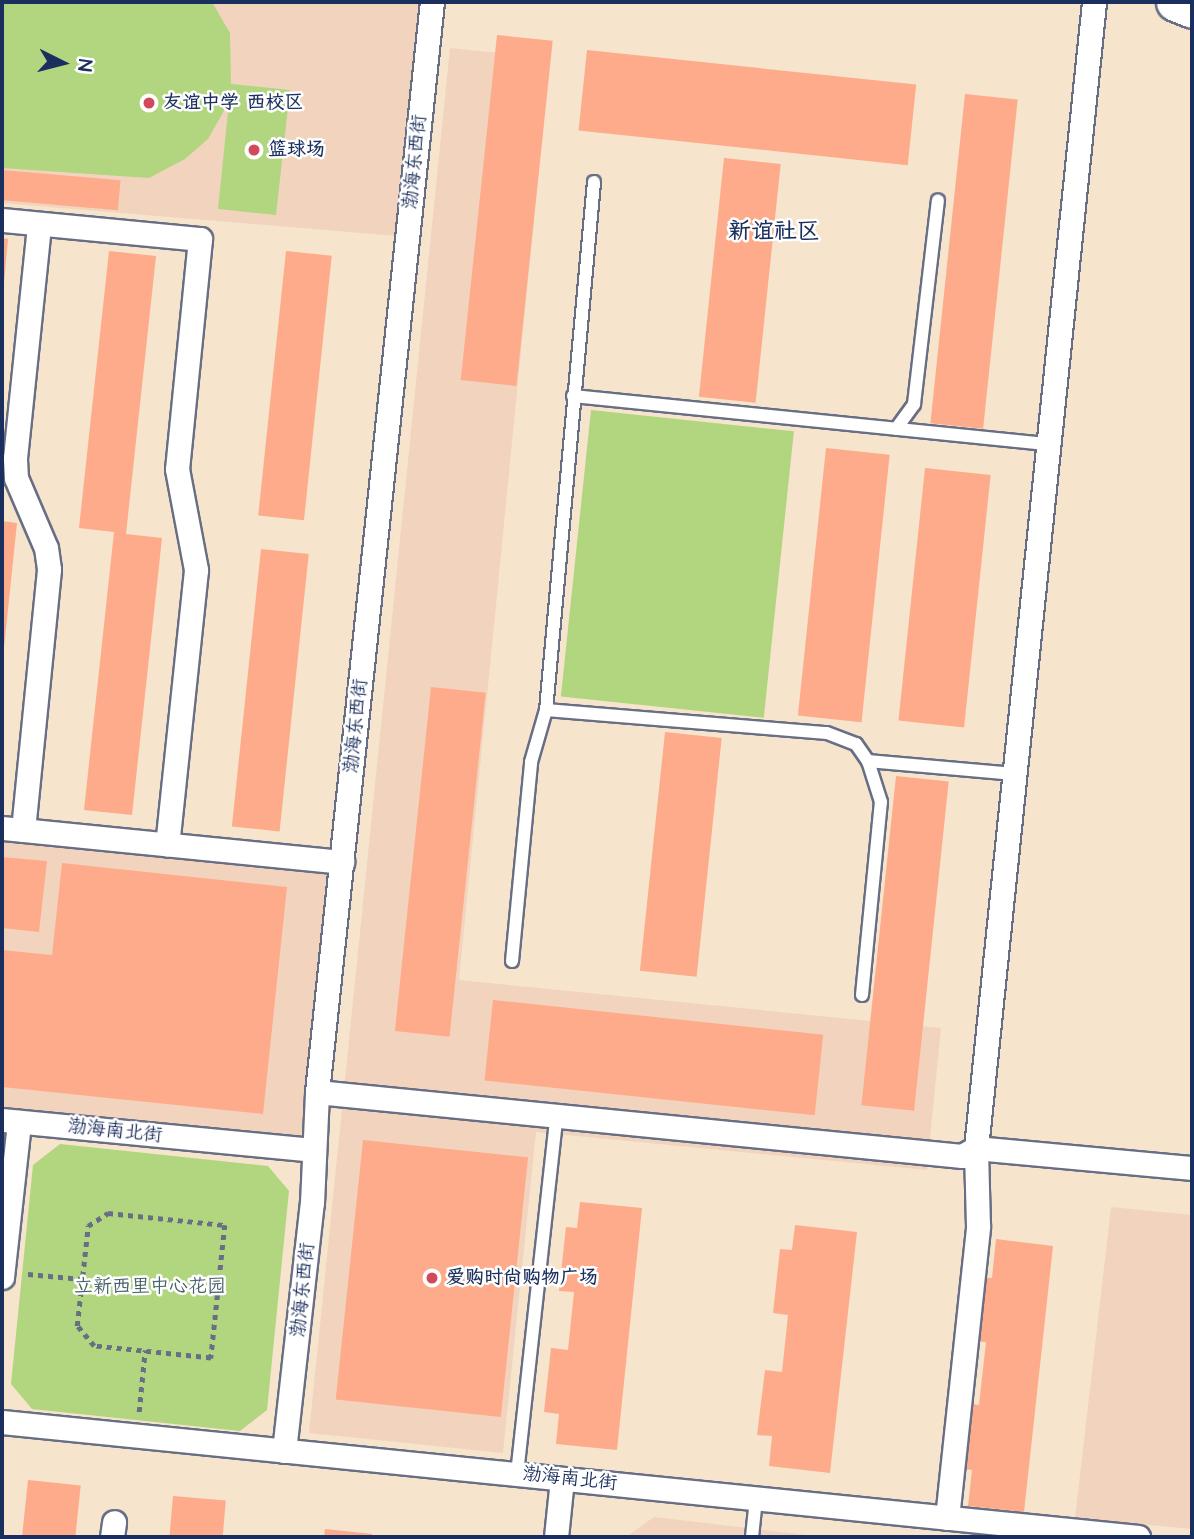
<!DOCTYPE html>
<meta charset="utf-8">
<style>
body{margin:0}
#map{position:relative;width:1194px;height:1539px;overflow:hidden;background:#f6e4cc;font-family:"Architects Daughter","LXGW WenKai TC",sans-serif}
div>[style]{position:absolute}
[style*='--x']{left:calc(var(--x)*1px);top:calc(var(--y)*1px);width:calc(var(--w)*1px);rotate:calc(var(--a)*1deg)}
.built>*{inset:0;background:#f2d4be;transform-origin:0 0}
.green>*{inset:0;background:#b1d67f;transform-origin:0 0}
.building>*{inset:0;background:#feab8b;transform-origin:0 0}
.path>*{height:4.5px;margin-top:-2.25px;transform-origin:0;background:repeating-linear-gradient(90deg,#686e84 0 5px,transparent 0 10px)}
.roads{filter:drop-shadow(2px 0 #686e84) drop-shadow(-2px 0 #686e84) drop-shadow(0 2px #686e84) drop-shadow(0 -2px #686e84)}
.lane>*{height:12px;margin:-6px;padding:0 6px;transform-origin:6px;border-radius:6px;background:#fff}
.street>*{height:23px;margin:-11.5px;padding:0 11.5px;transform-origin:11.5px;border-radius:11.5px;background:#fff}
.primary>*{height:37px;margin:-18.5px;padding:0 18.5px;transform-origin:18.5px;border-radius:18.5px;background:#fff}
.dots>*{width:19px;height:19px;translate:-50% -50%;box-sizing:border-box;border:4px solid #fff;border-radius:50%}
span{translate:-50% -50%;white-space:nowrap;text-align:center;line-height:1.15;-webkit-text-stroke:5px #fff;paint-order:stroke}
.poi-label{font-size:19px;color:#1b2f5e;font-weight:700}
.left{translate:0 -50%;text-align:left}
.street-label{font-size:19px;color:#1b2f5e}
.park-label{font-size:19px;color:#486168}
.quarter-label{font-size:23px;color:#1b2f5e;font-weight:700}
.frame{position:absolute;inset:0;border:4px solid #1b2f5e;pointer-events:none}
.north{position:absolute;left:28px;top:28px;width:70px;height:70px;-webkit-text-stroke:5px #fff;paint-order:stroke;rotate:96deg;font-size:19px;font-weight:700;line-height:28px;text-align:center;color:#1b2f5e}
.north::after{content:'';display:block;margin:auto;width:24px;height:32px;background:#1b2f5e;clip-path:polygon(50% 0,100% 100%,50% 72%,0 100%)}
</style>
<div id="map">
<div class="built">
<div style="clip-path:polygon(2px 2px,420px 2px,396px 236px,2px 203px)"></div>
<div style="clip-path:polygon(450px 48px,550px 58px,459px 980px,941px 1028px,927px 1170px,536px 1132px,503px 1453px,309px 1433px)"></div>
<div style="left:2px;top:837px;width:329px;height:270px;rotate:6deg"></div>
<div style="clip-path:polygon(1111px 1207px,1192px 1215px,1192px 1529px,1075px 1518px)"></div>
<div style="clip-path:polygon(654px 1517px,824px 1537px,626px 1537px)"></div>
</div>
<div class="green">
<div style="clip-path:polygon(2px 2px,212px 2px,230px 33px,231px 84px,290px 90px,276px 215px,218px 209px,229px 102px,208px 139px,185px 159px,149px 178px,2px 168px)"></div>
<div style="left:591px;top:410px;width:204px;height:288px;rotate:6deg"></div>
<div style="clip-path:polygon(60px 1144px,268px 1166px,289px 1191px,267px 1410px,240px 1431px,32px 1409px,11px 1384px,33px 1165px)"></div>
</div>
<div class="building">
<div style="left:497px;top:35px;width:56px;height:347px;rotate:6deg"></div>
<div style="left:587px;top:50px;width:331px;height:81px;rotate:6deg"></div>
<div style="left:965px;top:94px;width:53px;height:331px;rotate:6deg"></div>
<div style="left:724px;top:158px;width:57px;height:240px;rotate:6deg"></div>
<div style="left:2px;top:170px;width:119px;height:30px;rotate:5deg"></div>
<div style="clip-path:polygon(2px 238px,8px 239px,4px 283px,2px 283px)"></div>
<div style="clip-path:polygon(109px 251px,156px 256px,126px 534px,162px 538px,132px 815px,84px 810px,114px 532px,79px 528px)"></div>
<div style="left:286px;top:251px;width:46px;height:266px;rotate:6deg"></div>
<div style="left:826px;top:448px;width:64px;height:269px;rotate:6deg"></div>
<div style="left:925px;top:468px;width:66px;height:254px;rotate:6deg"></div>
<div style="clip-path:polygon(2px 521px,17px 523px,4px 648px,2px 648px)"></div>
<div style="left:261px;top:549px;width:48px;height:279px;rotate:6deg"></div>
<div style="left:431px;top:687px;width:55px;height:346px;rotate:6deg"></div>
<div style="left:665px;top:732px;width:57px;height:240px;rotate:6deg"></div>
<div style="left:896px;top:776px;width:53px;height:331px;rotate:6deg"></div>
<div style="clip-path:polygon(2px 857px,47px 861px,39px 932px,2px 928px)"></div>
<div style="clip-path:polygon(62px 863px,287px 887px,263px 1114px,2px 1087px,2px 950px,52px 955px)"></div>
<div style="left:493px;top:1000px;width:332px;height:81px;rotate:6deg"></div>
<div style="left:363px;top:1140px;width:166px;height:261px;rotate:6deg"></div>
<div style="clip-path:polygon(580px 1202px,642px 1208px,617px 1450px,556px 1444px,559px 1414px,544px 1412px,551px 1348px,568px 1350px,574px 1292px,559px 1291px,566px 1227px,577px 1228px)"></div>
<div style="clip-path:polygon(795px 1225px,857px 1232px,830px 1473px,769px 1466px,772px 1436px,757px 1435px,765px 1370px,782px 1372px,788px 1315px,773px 1313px,780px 1249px,792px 1250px)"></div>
<div style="clip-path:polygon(996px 1239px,1053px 1246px,1024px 1512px,968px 1506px,972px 1470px,957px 1468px,964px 1403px,979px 1405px,986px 1342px,971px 1341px,978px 1277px,992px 1278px)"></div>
<div style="left:28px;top:1480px;width:53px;height:57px;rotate:6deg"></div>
<div style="left:173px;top:1496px;width:53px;height:41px;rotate:5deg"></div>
<div style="clip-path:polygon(325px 1529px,372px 1534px,371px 1537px,324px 1537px)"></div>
</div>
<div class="path">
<div style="--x:108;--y:1213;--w:118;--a:5.9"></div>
<div style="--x:225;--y:1225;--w:134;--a:96"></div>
<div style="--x:211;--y:1358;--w:118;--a:-174.1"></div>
<div style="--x:94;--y:1346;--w:26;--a:-130"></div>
<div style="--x:77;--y:1326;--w:101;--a:-83.7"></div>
<div style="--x:88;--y:1226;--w:24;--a:-33"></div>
<div style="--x:28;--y:1274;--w:54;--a:5.3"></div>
<div style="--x:139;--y:1412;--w:62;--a:-84.5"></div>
</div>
<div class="roads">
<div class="lane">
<div style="--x:594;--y:182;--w:530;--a:95.19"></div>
<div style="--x:546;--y:710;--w:282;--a:4.7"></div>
<div style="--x:827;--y:733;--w:31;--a:21"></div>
<div style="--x:856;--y:744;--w:21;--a:55"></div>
<div style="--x:868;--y:761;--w:147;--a:5.1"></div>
<div style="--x:573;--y:396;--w:478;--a:5.8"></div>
<div style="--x:896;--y:429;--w:31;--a:-54"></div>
<div style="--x:914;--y:404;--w:205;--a:-83.3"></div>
<div style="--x:512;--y:961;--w:200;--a:-84.5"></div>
<div style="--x:531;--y:762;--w:54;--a:-73.9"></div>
<div style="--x:862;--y:995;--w:194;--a:-84.4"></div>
<div style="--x:881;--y:802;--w:43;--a:-107.6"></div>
<div style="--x:517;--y:1474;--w:364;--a:-83.7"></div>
<div style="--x:752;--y:1537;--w:39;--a:-84"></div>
</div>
<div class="street">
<div style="--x:2;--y:220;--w:199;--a:5.5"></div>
<div style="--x:200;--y:239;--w:231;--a:95.7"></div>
<div style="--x:177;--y:469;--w:103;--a:79.3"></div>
<div style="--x:196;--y:570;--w:276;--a:96"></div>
<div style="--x:2;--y:828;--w:342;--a:5.7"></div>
<div style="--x:23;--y:830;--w:262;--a:-84.3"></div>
<div style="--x:49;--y:569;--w:21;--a:-98"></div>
<div style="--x:46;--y:548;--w:76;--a:-113.2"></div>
<div style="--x:16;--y:478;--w:20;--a:-93"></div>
<div style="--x:15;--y:458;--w:235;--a:-84.1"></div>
<div style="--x:317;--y:1092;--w:648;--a:5.67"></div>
<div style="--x:962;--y:1156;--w:16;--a:-30"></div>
<div style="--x:976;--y:1148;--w:217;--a:5.3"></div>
<div style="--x:2;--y:1120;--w:311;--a:5.5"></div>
<div style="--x:2;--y:1277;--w:156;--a:-83.7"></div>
<div style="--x:2;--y:1422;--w:1142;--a:5.78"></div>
<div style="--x:284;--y:1451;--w:250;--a:-83.6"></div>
<div style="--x:312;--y:1203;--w:111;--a:-87.4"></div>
<div style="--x:317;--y:1092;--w:1096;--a:-83.98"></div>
<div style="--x:947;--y:1518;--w:294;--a:-83.9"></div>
<div style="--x:978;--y:1226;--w:78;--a:-91.5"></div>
<div style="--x:976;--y:1148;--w:1152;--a:-84.12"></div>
<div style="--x:112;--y:1537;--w:15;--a:-82"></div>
<div style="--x:556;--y:1537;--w:58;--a:-84.1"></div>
</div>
<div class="primary">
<div style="--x:1175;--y:2;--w:18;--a:22"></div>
</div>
</div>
<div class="dots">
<div style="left:149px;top:103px;background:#d1495b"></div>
<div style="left:254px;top:150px;background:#d1495b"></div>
<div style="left:432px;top:1278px;background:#d1495b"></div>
</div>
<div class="poi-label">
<span class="left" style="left:163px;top:103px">友谊中学 西校区</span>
<span class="left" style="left:268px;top:150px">篮球场</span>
<span class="left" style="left:446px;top:1278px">爱购时尚购物广场</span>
</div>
<div class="street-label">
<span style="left:415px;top:162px;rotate:-84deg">渤海东西街</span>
<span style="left:356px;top:726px;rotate:-84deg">渤海东西街</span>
<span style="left:115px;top:1131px;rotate:6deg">渤海南北街</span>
<span style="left:303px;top:1290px;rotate:-84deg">渤海东西街</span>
<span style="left:570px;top:1479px;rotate:6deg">渤海南北街</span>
</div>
<div class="park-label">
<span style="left:150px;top:1287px">立新西里中心花园</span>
</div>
<div class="quarter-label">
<span style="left:774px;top:231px">新谊社区</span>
</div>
<div class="frame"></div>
<div class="north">N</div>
</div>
